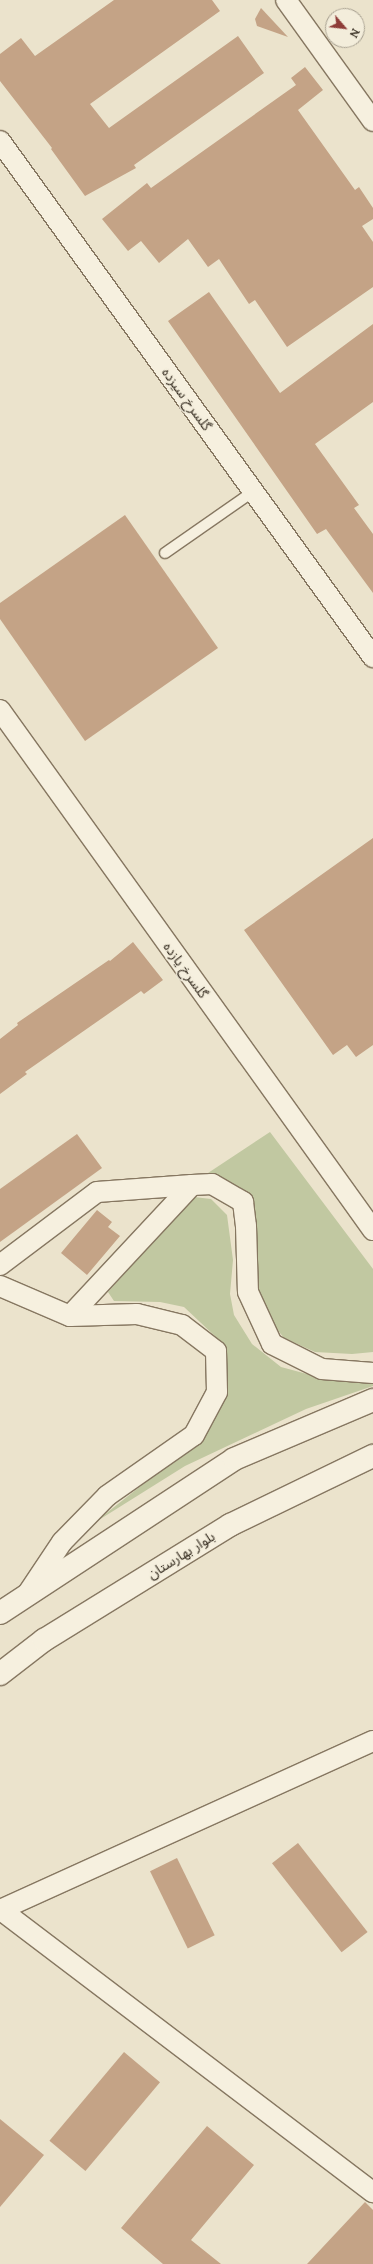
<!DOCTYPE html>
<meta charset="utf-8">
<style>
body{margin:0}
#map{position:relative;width:373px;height:2264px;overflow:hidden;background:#ebe3cc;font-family:Lora,"Noto Sans Arabic",serif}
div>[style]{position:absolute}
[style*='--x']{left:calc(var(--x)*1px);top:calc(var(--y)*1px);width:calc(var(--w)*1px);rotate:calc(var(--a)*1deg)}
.green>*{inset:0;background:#c1c8a1}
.building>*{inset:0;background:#c4a386;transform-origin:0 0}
.roads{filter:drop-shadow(1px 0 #867761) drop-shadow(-1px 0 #867761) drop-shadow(0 1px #867761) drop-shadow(0 -1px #867761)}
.lane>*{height:10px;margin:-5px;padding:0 5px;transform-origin:5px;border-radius:5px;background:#f6f0df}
.street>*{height:20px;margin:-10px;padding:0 10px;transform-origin:10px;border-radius:10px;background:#f6f0df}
.secondary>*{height:22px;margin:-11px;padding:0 11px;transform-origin:11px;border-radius:11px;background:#f6f0df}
span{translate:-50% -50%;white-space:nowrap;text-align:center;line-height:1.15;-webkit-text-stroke:3px #f3eddb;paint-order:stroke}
.street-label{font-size:14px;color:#382f23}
.north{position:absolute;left:325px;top:8px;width:40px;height:40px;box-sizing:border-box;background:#f3eddb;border:1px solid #a8a191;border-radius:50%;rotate:118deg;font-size:11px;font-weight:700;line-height:16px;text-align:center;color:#382f23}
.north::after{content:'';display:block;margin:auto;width:14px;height:18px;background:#8e3c38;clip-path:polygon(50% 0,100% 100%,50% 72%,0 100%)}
</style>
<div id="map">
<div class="green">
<div style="clip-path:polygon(270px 1132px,373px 1269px,373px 1352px,352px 1354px,315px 1352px,284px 1338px,268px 1318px,259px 1292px,253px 1212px,247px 1192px,208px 1173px)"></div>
<div style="clip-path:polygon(194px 1197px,211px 1199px,227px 1215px,233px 1260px,230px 1294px,234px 1315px,252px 1344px,281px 1367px,307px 1374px,373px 1382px,373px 1386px,306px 1409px,185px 1466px,94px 1523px,200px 1439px,224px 1398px,225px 1354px,217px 1338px,184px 1307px,160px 1302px,114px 1301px,108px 1292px)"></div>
</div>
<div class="building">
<div style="clip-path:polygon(114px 0,212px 0,220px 11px,90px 104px,109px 128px,238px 36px,264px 73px,134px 165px,136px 168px,85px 196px,51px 149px,52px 148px,0 81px,0 54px,21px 38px,35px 56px)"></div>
<div style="clip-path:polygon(261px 8px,288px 37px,257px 26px,255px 19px)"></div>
<div style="clip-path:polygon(305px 67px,323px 90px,298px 110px,355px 190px,359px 187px,373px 208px,373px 219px,362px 226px,373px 242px,373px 287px,287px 347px,255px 300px,249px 304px,219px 259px,208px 267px,188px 239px,159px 263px,141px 241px,128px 251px,102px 219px,147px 183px,151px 188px,296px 85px,291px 78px)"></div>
<div style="clip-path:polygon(209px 292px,280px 393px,373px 324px,373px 402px,315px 444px,359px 505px,354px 508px,373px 534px,373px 593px,326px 529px,317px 534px,168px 321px)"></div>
<div style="clip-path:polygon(125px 515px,218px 648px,85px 741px,0 619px,0 603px)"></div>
<div style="clip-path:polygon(373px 838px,373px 1045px,356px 1057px,347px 1045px,333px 1055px,244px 930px)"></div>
<div style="clip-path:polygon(133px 942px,163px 980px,144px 994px,141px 991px,25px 1072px,27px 1074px,0 1094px,0 1039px,18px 1025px,17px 1023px,109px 960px,110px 961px)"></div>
<div style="clip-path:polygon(77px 1134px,102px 1168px,0 1242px,0 1189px)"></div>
<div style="clip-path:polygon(97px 1210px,112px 1222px,108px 1227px,120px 1236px,87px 1275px,61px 1253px)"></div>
<div style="left:298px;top:1843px;width:113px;height:33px;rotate:52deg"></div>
<div style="left:177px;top:1858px;width:86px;height:30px;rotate:64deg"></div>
<div style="left:124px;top:2052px;width:47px;height:116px;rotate:40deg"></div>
<div style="clip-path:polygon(0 2119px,44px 2155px,0 2207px)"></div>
<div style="clip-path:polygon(207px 2126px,254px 2165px,191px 2240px,221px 2264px,163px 2264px,121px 2228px)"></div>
<div style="clip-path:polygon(365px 2202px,373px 2210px,373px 2264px,307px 2264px)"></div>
</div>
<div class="roads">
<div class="lane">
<div style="--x:165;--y:553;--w:108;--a:-34.9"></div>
</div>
<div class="street">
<div style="--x:286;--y:0;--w:149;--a:54.3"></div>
<div style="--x:0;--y:141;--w:637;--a:54.14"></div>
<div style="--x:0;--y:710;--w:640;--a:54.35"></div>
<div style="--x:192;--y:1185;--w:20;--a:-3"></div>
<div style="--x:212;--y:1184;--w:36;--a:30"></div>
<div style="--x:243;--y:1202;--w:24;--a:83"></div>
<div style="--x:246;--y:1226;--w:66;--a:88.3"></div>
<div style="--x:248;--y:1292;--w:57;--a:65.2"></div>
<div style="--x:272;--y:1344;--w:56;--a:26.6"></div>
<div style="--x:322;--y:1369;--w:51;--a:4.5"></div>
<div style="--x:0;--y:1265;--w:121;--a:-37"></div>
<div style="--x:97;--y:1192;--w:95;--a:-4.2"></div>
<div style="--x:192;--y:1185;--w:179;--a:133"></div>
<div style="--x:0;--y:1286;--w:76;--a:23.2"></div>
<div style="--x:70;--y:1316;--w:67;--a:-1.7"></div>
<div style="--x:137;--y:1314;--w:46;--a:13.7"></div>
<div style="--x:182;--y:1325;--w:43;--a:37.4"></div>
<div style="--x:216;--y:1351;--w:41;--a:88.6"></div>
<div style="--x:217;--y:1392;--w:49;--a:118.1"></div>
<div style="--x:194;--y:1435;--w:106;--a:145"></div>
<div style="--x:107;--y:1496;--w:64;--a:134.4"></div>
<div style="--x:62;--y:1542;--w:61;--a:123.7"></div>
<div style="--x:0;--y:1910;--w:409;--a:-24.4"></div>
<div style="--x:1;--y:1910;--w:467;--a:37.2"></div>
</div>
<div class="secondary">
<div style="--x:0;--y:1613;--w:280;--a:-33.3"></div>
<div style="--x:234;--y:1459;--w:151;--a:-23"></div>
<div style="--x:0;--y:1674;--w:56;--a:-37.7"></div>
<div style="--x:44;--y:1640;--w:219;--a:-31.7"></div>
<div style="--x:230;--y:1525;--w:159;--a:-25.8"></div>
</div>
</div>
<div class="street-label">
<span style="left:187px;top:399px;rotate:54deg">گلسرخ سیزده</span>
<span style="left:186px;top:970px;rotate:54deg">گلسرخ یازده</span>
<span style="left:181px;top:1555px;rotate:-32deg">بلوار بهارستان</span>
</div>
<div class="north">N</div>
</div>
